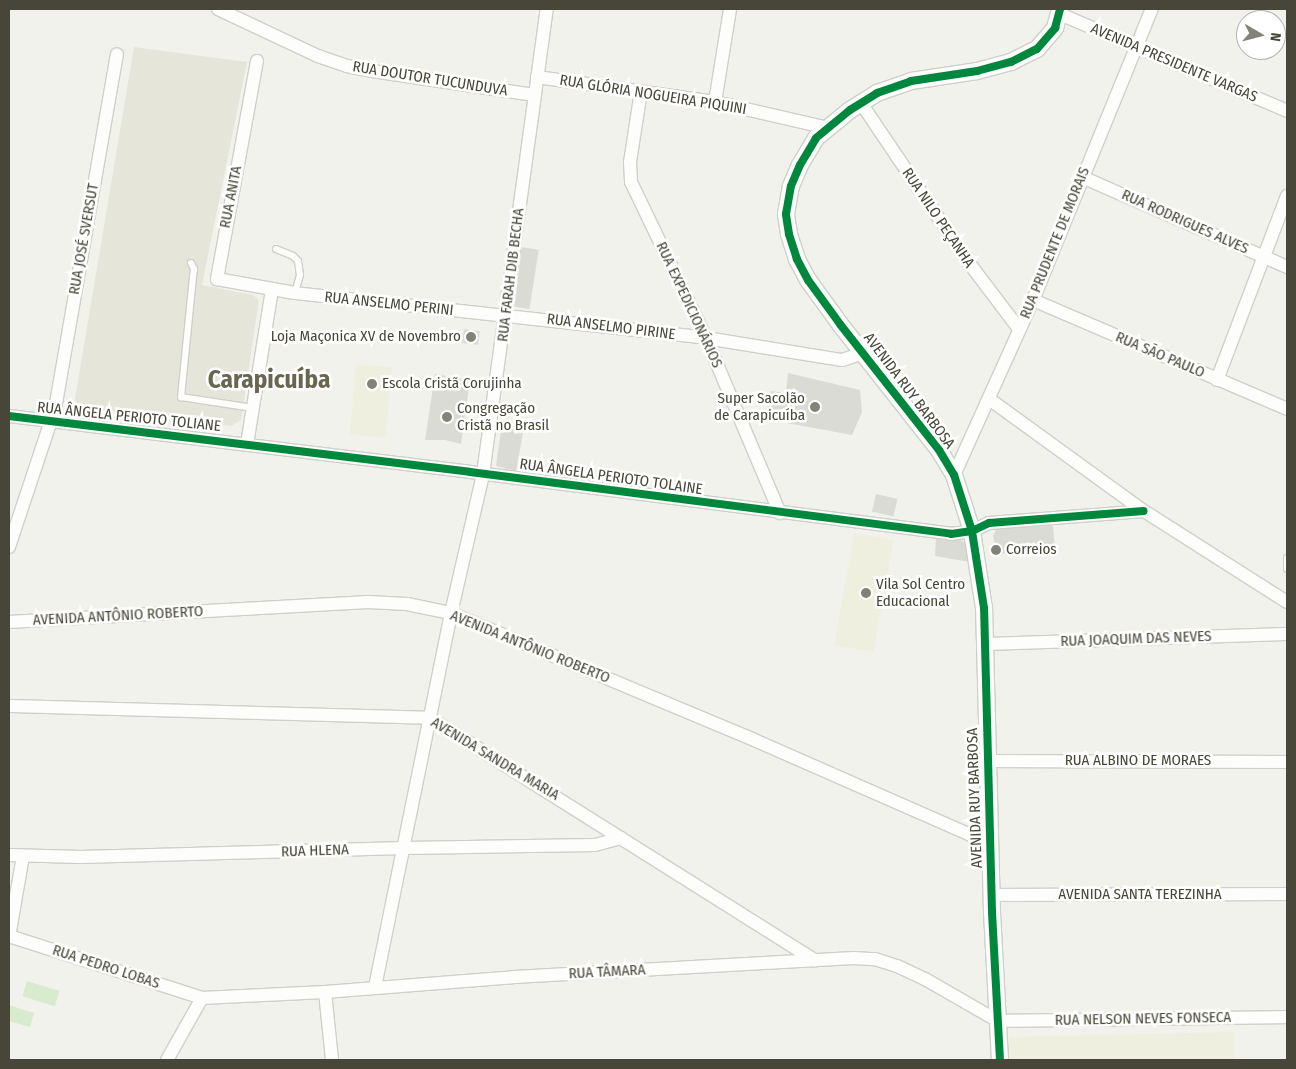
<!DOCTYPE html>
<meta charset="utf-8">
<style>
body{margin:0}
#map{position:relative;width:1296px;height:1069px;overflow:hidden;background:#f2f2ec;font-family:"Fira Sans Condensed",sans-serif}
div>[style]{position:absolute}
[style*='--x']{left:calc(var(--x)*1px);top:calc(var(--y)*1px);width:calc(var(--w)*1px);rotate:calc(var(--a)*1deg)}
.residential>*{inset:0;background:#e5e5da}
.education>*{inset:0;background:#efefdf;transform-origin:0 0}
.green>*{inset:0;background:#d8ebce;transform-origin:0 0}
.building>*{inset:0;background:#dbdbd5;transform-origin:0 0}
.roads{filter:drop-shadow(1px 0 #d0d0ca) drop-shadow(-1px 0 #d0d0ca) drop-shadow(0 1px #d0d0ca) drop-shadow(0 -1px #d0d0ca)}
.service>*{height:6px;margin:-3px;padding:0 3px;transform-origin:3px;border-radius:3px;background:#fdfdfc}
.minor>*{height:12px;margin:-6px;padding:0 6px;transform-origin:6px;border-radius:6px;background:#fdfdfc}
.tertiary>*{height:16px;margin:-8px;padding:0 8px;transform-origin:8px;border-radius:8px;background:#fdfdfc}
.cycleway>*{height:8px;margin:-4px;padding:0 4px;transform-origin:4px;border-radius:4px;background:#00873e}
.dots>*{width:14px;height:14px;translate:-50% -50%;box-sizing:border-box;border:2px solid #fff;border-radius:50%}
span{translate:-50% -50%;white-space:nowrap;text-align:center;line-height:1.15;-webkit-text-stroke:5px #fff;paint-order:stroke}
.street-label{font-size:15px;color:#474638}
.poi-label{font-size:15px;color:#474638}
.right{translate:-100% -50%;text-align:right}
.left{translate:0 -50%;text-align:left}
.town-label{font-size:25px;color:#696650;font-weight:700}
.frame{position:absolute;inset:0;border:10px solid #474638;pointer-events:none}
.north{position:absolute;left:1236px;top:10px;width:50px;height:50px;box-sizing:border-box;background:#fff;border:1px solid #b5b5af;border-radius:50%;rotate:98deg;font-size:14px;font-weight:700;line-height:20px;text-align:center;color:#474638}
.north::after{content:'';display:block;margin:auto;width:18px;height:22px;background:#838277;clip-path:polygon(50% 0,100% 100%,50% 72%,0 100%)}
</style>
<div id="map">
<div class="residential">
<div style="clip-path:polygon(134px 47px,247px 62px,202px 285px,253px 295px,259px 300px,241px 420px,231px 426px,79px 408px,75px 399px)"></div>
</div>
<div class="education">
<div style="left:356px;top:364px;width:36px;height:71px;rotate:5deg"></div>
<div style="left:854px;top:533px;width:40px;height:114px;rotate:10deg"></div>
<div style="clip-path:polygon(1234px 1032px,1235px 1060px,1010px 1060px,1009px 1037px)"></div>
</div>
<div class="green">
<div style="left:27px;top:981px;width:34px;height:16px;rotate:17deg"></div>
<div style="clip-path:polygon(9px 1005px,34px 1013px,30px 1027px,9px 1021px)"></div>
</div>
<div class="building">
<div style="left:521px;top:247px;width:18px;height:60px;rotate:9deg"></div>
<div style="left:464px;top:329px;width:16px;height:14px;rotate:7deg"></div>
<div style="clip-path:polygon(788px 373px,860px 390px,862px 412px,852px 435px,765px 419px,771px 391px,786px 393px)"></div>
<div style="clip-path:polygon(435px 374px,470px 380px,461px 444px,445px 440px,425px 440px)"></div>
<div style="clip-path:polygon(502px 424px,517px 427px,514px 434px,523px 433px,516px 471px,496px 466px)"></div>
<div style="left:876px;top:494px;width:22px;height:18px;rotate:13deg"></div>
<div style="clip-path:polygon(1053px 526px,1055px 550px,997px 554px,993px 536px,997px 528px)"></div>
<div style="clip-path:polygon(936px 538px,960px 539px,968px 546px,970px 562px,935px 556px)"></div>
</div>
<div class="roads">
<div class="service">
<div style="--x:276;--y:249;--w:18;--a:22"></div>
<div style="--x:293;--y:256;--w:7;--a:45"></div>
<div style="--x:298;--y:261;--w:14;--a:82"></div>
<div style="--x:300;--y:275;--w:19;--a:106"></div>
<div style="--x:191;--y:263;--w:7;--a:63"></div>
<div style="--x:194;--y:269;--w:8;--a:97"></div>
<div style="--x:193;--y:277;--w:121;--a:95.7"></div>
<div style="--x:181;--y:397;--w:73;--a:8.7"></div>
<div style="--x:1287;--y:558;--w:11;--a:90"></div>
</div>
<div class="minor">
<div style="--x:218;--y:9;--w:110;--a:25.2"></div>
<div style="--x:318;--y:56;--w:31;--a:19"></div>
<div style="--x:347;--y:66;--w:25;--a:11"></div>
<div style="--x:372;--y:71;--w:164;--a:8.4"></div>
<div style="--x:1060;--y:14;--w:247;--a:23.1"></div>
<div style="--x:257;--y:61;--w:222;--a:100.4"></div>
<div style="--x:217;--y:279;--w:79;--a:10.2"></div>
<div style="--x:295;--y:293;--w:413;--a:6.2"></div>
<div style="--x:706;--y:338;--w:138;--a:9.2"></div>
<div style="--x:842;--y:360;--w:22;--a:-18"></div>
<div style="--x:537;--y:77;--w:180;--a:8"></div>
<div style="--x:715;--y:102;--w:116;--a:13"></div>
<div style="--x:641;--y:91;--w:72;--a:98.8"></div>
<div style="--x:630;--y:162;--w:20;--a:87"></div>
<div style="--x:631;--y:182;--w:173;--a:64.3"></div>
<div style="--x:706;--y:338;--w:190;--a:67.1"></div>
<div style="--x:715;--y:102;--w:94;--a:-80.8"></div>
<div style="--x:861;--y:103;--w:193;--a:56"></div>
<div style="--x:969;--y:263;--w:83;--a:52.9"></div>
<div style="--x:1082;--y:177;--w:224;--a:23.7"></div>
<div style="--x:1033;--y:300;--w:276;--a:23.2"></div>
<div style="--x:1217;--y:380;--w:197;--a:-69.2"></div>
<div style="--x:989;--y:399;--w:191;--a:35.9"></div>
<div style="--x:1144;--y:511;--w:169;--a:32.5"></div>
<div style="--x:9;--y:416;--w:464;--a:6.9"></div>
<div style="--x:470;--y:472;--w:485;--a:7.3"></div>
<div style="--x:951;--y:534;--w:21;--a:-8"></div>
<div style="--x:972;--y:531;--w:19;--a:-25"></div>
<div style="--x:989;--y:523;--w:155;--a:-4.4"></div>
<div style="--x:247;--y:444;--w:157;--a:-80.8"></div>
<div style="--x:954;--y:475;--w:192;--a:-65.7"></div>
<div style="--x:1033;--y:300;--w:314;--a:-67.8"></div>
<div style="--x:9;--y:547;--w:145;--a:-71.6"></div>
<div style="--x:55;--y:409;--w:360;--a:-80.1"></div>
<div style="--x:9;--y:622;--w:360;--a:-3.2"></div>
<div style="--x:368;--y:602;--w:39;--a:3"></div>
<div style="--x:407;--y:604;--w:45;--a:11.6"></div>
<div style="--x:451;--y:613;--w:326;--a:22.7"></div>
<div style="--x:752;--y:739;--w:241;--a:23.7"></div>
<div style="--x:973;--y:836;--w:17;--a:7"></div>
<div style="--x:985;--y:644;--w:302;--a:-1.9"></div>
<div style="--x:9;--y:706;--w:421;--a:1.6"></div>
<div style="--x:430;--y:718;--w:455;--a:32.2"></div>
<div style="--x:988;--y:761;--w:299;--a:0.2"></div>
<div style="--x:9;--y:855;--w:72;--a:1.6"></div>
<div style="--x:81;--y:857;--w:324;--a:-1.6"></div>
<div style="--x:405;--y:848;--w:190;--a:-0.9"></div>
<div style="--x:595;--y:845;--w:27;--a:-15"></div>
<div style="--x:992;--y:895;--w:295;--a:-0.2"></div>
<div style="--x:9;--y:936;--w:203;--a:17.8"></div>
<div style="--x:202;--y:998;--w:123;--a:-2.8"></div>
<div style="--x:325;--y:992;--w:190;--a:-4.5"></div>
<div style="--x:514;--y:977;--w:340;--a:-3.2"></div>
<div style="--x:853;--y:958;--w:22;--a:3"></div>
<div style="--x:875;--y:959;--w:23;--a:18"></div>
<div style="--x:897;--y:966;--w:31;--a:25"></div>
<div style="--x:925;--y:979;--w:84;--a:29.9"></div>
<div style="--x:998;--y:1021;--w:289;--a:-0.8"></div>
<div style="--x:9;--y:937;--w:82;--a:-80.2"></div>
<div style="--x:375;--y:987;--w:382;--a:-78.5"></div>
<div style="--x:451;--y:613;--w:143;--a:-77"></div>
<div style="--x:483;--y:474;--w:469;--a:-82.2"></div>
<div style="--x:325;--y:992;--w:68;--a:84.1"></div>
<div style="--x:167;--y:1060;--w:71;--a:-60.6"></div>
</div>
<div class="tertiary">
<div style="--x:1000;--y:1060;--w:149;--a:-93.1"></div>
<div style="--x:992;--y:911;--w:303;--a:-91.5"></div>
<div style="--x:984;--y:608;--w:78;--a:-98.9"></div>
<div style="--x:972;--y:531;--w:59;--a:-107.8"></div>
<div style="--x:954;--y:475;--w:29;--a:-121"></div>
<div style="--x:939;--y:450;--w:160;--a:-128.2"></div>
<div style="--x:840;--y:324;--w:54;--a:-126"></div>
<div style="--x:808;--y:280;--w:24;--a:-118"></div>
<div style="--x:797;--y:259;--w:26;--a:-108"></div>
<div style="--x:789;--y:234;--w:20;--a:-99"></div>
<div style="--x:786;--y:214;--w:28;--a:-80"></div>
<div style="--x:791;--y:186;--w:23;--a:-67"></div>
<div style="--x:800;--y:165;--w:31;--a:-59"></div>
<div style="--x:816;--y:138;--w:44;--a:-39.5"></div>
<div style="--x:850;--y:110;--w:32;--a:-32"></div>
<div style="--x:877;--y:93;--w:36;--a:-19"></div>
<div style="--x:911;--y:81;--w:67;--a:-8.6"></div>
<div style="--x:977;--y:71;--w:35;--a:-15"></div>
<div style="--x:1011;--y:62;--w:29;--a:-27"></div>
<div style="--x:1037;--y:49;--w:28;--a:-49"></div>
<div style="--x:1055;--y:28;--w:20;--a:-75"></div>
</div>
</div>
<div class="cycleway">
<div style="--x:9;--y:416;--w:464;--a:6.9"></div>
<div style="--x:470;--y:472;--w:485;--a:7.3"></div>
<div style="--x:951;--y:534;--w:21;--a:-8"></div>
<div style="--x:972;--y:531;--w:19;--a:-25"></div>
<div style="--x:989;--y:523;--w:155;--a:-4.4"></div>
<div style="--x:1000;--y:1060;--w:149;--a:-93.1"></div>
<div style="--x:992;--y:911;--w:303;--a:-91.5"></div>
<div style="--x:984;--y:608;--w:78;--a:-98.9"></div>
<div style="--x:972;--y:531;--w:59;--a:-107.8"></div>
<div style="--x:954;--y:475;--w:29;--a:-121"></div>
<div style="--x:939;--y:450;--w:160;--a:-128.2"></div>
<div style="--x:840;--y:324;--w:54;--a:-126"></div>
<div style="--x:808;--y:280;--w:24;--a:-118"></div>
<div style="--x:797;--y:259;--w:26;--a:-108"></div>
<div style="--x:789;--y:234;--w:20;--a:-99"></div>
<div style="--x:786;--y:214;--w:28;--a:-80"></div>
<div style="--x:791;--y:186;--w:23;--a:-67"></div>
<div style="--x:800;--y:165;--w:31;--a:-59"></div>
<div style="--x:816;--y:138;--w:44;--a:-39.5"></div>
<div style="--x:850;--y:110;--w:32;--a:-32"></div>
<div style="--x:877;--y:93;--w:36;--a:-19"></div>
<div style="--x:911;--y:81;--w:67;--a:-8.6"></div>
<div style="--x:977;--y:71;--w:35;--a:-15"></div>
<div style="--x:1011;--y:62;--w:29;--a:-27"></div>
<div style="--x:1037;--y:49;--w:28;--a:-49"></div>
<div style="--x:1055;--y:28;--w:20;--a:-75"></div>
</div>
<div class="dots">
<div style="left:471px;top:337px;background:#838277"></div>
<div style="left:372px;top:384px;background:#838277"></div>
<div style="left:815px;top:407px;background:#838277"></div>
<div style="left:447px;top:417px;background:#838277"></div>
<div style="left:996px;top:550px;background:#838277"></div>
<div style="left:866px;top:593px;background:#838277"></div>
</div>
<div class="street-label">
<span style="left:1174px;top:63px;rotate:23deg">AVENIDA PRESIDENTE VARGAS</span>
<span style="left:430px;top:79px;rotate:9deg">RUA DOUTOR TUCUNDUVA</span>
<span style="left:653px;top:95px;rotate:9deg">RUA GLÓRIA NOGUEIRA PIQUINI</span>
<span style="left:231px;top:197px;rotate:-79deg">RUA ANITA</span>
<span style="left:938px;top:218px;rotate:56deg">RUA NILO PEÇANHA</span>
<span style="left:1185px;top:222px;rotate:24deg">RUA RODRIGUES ALVES</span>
<span style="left:84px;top:239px;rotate:-80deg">RUA JOSÉ SVERSUT</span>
<span style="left:1055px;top:243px;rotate:-68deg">RUA PRUDENTE DE MORAIS</span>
<span style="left:511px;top:275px;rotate:-83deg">RUA FARAH DIB BECHA</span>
<span style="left:389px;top:304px;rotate:6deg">RUA ANSELMO PERINI</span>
<span style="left:689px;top:305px;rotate:65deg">RUA EXPEDICIONÁRIOS</span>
<span style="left:611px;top:327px;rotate:7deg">RUA ANSELMO PIRINE</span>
<span style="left:1160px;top:355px;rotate:23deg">RUA SÃO PAULO</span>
<span style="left:909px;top:391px;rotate:53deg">AVENIDA RUY BARBOSA</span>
<span style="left:129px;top:417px;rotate:6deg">RUA ÂNGELA PERIOTO TOLIANE</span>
<span style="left:611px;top:477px;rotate:8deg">RUA ÂNGELA PERIOTO TOLAINE</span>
<span style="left:118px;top:616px;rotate:-3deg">AVENIDA ANTÔNIO ROBERTO</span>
<span style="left:1136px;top:639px;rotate:-2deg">RUA JOAQUIM DAS NEVES</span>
<span style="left:530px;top:647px;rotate:22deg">AVENIDA ANTÔNIO ROBERTO</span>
<span style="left:495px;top:759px;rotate:31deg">AVENIDA SANDRA MARIA</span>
<span style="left:1138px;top:761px">RUA ALBINO DE MORAES</span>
<span style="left:975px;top:798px;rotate:-92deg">AVENIDA RUY BARBOSA</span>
<span style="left:315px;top:851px;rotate:-2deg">RUA HLENA</span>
<span style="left:1140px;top:895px">AVENIDA SANTA TEREZINHA</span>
<span style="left:106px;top:967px;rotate:18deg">RUA PEDRO LOBAS</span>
<span style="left:607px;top:972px;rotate:-3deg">RUA TÂMARA</span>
<span style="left:1143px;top:1019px;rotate:-1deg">RUA NELSON NEVES FONSECA</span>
</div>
<div class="poi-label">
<span class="right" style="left:461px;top:337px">Loja Maçonica XV de Novembro</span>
<span class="left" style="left:382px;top:384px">Escola Cristã Corujinha</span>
<span class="right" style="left:805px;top:407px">Super Sacolão<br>de Carapicuíba</span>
<span class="left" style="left:457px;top:417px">Congregação<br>Cristã no Brasil</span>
<span class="left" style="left:1006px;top:550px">Correios</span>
<span class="left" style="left:876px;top:593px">Vila Sol Centro<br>Educacional</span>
</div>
<div class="town-label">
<span style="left:269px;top:380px">Carapicuíba</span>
</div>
<div class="frame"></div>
<div class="north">N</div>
</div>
